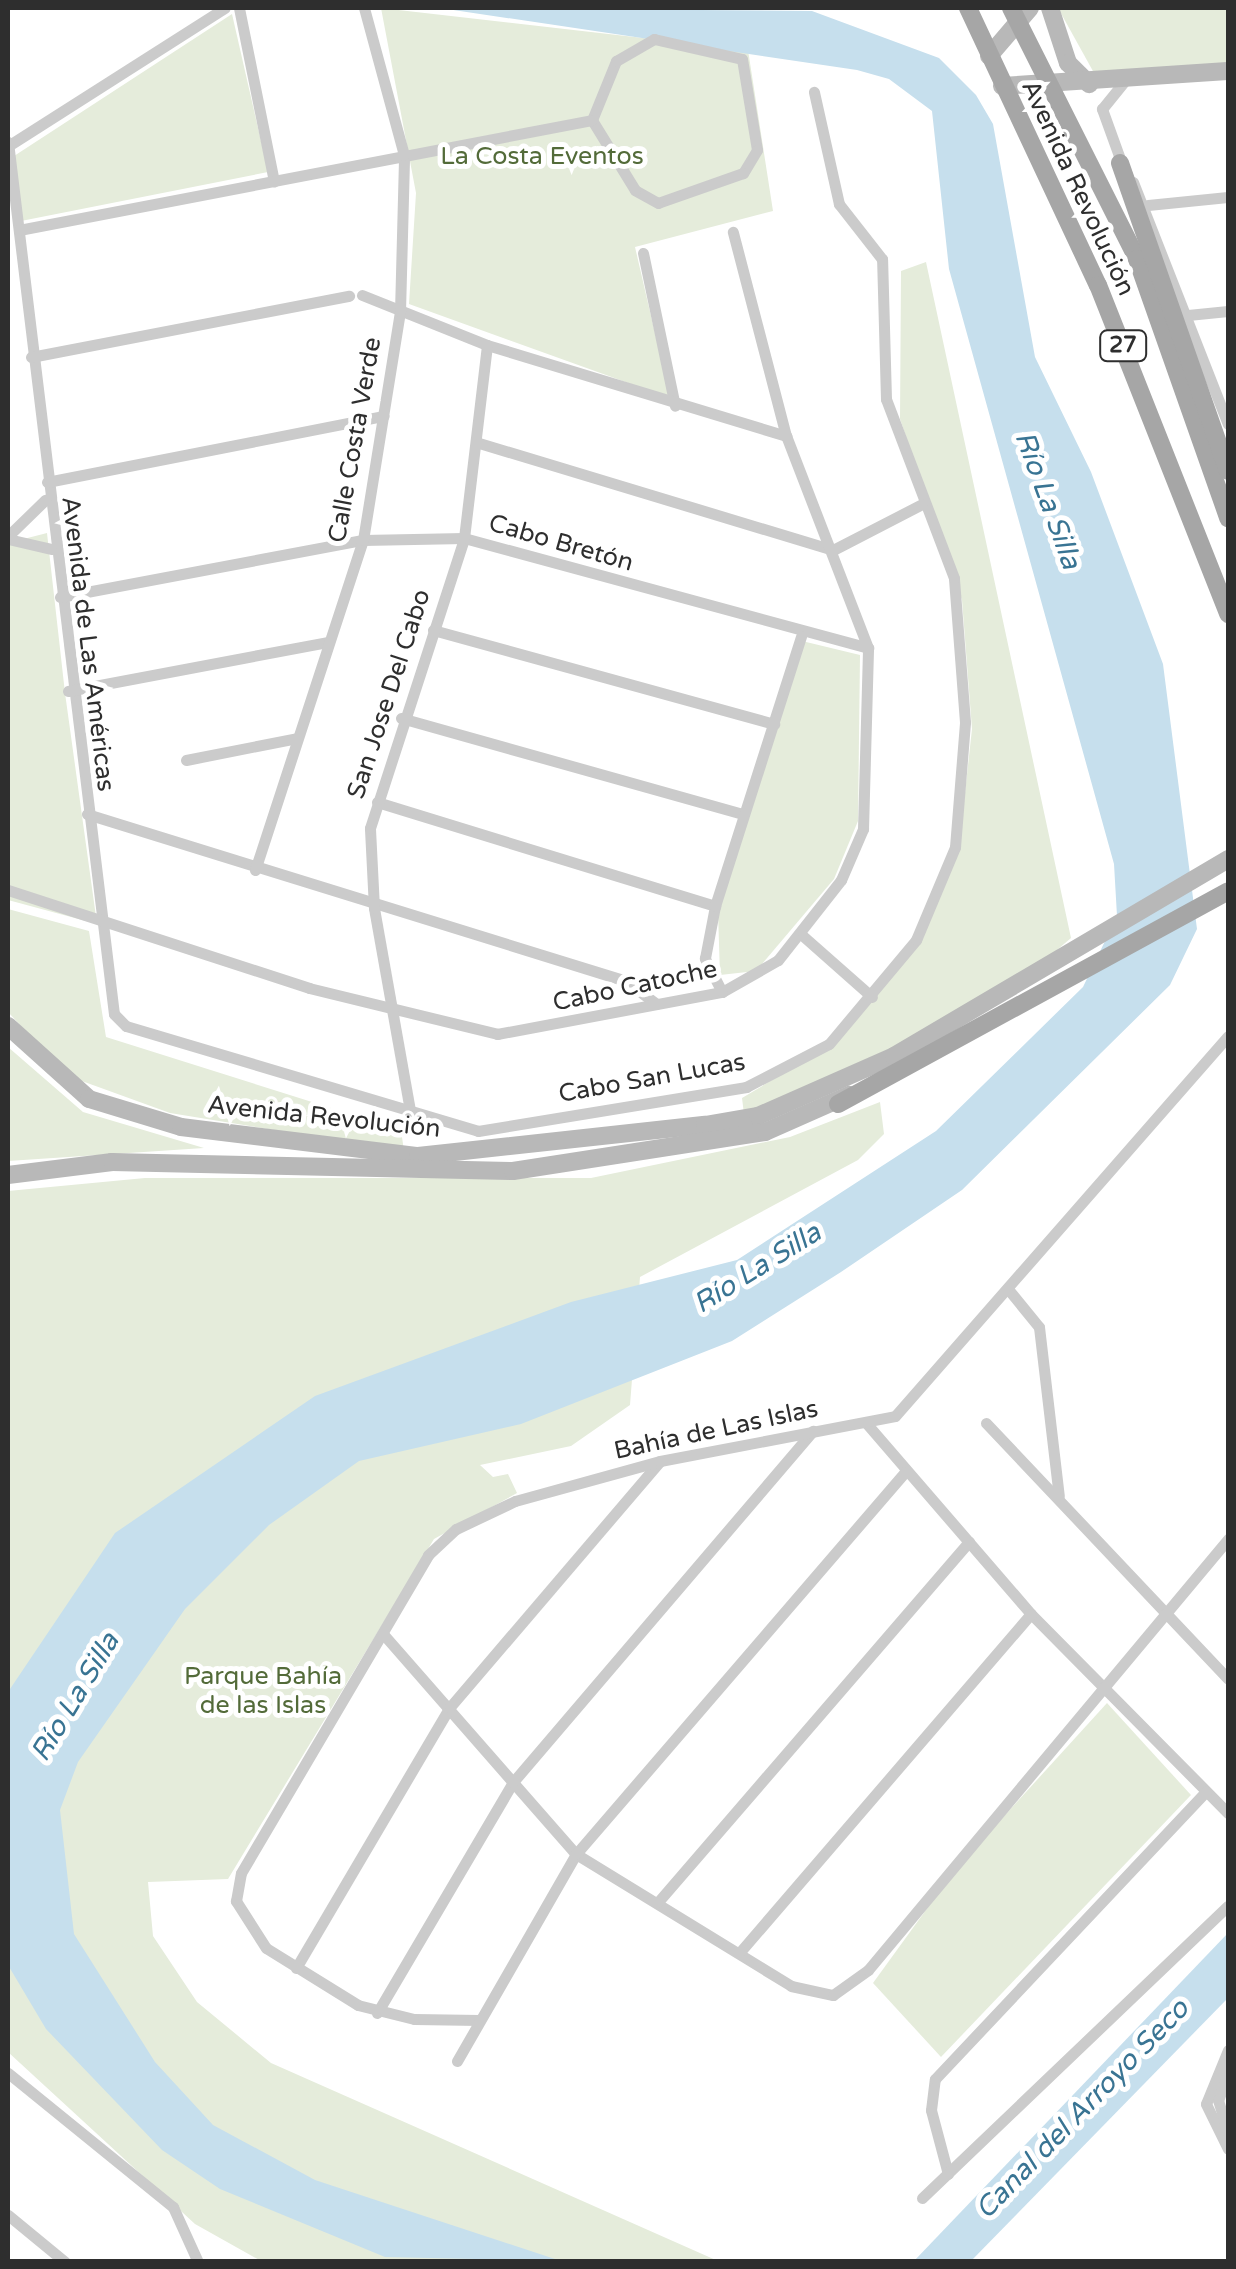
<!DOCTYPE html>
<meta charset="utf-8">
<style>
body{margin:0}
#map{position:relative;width:1236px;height:2269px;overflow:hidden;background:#fff;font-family:"Varela Round",sans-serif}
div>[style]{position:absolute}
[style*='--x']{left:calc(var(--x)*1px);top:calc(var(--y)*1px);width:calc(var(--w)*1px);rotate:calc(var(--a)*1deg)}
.green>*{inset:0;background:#e5ecdb}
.water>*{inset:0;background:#c6dfed}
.street>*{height:11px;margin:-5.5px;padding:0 5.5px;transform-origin:5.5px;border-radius:5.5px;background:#cbcbcb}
.secondary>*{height:18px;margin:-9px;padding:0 9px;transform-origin:9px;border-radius:9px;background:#b8b8b8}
.primary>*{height:18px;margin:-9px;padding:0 9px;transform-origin:9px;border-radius:9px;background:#a6a6a6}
span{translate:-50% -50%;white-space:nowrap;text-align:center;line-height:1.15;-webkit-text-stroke:10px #fff;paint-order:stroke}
.shield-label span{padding:2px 8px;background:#fff;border:2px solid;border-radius:8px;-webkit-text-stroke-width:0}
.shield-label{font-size:22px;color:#2e2e2e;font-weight:700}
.park-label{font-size:25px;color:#536b39}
.street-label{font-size:25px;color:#2e2e2e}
.water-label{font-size:28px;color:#397493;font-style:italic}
.frame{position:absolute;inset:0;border:10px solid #2e2e2e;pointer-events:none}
</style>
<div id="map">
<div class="green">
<div style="clip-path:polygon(381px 8px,748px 50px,773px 211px,635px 247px,670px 398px,409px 304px,416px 193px)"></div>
<div style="clip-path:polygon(1058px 8px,1228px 8px,1228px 66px,1099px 82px)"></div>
<div style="clip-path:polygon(232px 14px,268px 172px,21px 221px,11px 158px)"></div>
<div style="clip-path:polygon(926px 262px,1071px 938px,1017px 984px,745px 1122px,742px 1098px,836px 1042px,918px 943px,959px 847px,972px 729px,962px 600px,900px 419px,901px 271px)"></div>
<div style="clip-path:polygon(47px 533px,65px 693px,97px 924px,8px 900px,8px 543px)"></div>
<div style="clip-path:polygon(802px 641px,860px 655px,858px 821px,834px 879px,756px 971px,720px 975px,718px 912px)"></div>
<div style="clip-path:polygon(8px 909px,89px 931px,106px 1037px,401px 1130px,404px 1151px,170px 1113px,68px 1076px,8px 1012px)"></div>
<div style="clip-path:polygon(8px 1047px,83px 1112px,204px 1148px,8px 1161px)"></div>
<div style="clip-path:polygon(880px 1102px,884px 1134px,858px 1160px,640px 1277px,630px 1405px,571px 1446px,480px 1465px,493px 1477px,508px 1474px,517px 1493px,434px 1539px,228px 1879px,148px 1882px,153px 1936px,197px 2002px,271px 2063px,718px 2261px,261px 2261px,195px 2224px,8px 2052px,8px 1191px,145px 1178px,591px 1178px,790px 1137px)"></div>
<div style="clip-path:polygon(1107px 1703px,1191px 1795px,941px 2057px,873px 1983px,955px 1870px)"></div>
</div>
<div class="water">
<div style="clip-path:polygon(440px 8px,812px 11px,939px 58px,976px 95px,993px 124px,1035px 357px,1091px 472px,1163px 664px,1197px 929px,1170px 985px,962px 1190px,841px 1272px,732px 1341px,521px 1424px,359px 1461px,269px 1525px,185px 1609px,78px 1762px,60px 1810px,74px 1934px,155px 2062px,213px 2125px,315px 2180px,561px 2261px,385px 2257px,220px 2189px,162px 2150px,46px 2029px,8px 1965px,8px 1692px,115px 1533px,315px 1396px,571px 1302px,737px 1260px,936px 1131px,1083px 987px,1117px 916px,1114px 864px,949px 269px,932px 111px,889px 79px,857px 70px)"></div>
<div style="clip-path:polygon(1228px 1933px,1228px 1998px,971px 2261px,914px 2261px)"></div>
</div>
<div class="street">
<div style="--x:239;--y:8;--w:177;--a:78.6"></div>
<div style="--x:654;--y:39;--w:90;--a:12.8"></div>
<div style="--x:742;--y:59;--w:92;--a:80.6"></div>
<div style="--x:757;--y:150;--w:27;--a:121"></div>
<div style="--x:743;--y:173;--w:90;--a:160.6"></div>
<div style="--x:658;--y:203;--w:26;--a:-151"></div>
<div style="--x:635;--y:190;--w:82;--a:-121.6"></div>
<div style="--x:592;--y:120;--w:64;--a:-67.9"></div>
<div style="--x:616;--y:61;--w:44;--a:-30.1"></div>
<div style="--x:8;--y:142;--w:878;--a:83.07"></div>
<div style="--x:114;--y:1014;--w:17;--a:45"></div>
<div style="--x:126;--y:1026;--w:367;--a:16.6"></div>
<div style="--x:478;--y:1131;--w:272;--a:-9.3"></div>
<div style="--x:746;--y:1087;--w:93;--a:-27.4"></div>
<div style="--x:829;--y:1044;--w:136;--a:-50.1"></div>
<div style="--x:916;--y:940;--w:101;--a:-67.2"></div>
<div style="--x:955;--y:847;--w:125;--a:-85.4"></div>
<div style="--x:965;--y:722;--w:144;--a:-94.4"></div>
<div style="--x:954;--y:578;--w:191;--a:-110.8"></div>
<div style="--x:886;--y:399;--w:140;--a:-91.6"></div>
<div style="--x:882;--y:259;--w:70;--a:-128"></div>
<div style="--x:839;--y:204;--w:115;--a:-102.6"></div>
<div style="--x:8;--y:146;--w:257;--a:-32.5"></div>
<div style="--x:1123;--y:167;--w:62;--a:-109.9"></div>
<div style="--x:1102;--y:109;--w:35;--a:-51"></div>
<div style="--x:1133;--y:182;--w:260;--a:68.6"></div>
<div style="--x:1148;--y:205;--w:80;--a:-5.7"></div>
<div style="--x:19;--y:230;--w:583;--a:-10.87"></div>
<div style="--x:643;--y:253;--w:156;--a:78.2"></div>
<div style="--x:362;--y:295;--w:135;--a:21.8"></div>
<div style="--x:487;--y:345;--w:313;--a:16.9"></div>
<div style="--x:1188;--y:315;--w:40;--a:-5.7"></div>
<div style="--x:31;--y:357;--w:324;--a:-10.9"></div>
<div style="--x:479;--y:443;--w:370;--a:16.8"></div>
<div style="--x:833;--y:550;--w:100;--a:-27.3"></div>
<div style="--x:47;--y:482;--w:343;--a:-11.1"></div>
<div style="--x:8;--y:536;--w:52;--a:-44.2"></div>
<div style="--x:8;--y:539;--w:44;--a:13.1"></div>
<div style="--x:60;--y:597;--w:308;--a:-10.7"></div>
<div style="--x:363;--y:540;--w:101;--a:-1.1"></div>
<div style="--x:464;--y:538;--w:419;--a:15.2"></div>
<div style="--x:433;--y:630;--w:354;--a:15.4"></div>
<div style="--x:68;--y:691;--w:265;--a:-10.7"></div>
<div style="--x:401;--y:718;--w:354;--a:15.7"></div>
<div style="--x:186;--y:760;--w:113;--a:-11.2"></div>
<div style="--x:377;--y:802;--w:354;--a:17.1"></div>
<div style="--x:87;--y:814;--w:564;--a:17.21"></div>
<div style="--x:626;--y:981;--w:38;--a:37"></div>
<div style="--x:255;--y:870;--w:347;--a:-71.9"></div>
<div style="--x:363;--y:540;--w:231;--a:-80.8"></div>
<div style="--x:400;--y:312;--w:157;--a:-88.5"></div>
<div style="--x:404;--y:155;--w:152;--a:-105.2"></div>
<div style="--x:8;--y:890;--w:317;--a:18"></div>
<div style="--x:309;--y:988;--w:194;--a:13.7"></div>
<div style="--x:497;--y:1034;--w:229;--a:-10.6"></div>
<div style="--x:722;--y:992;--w:64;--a:-29.7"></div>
<div style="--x:778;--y:960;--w:102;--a:-51.8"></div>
<div style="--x:841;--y:880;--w:56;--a:-66.7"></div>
<div style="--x:863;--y:829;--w:181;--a:-88.4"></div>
<div style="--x:868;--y:648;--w:227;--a:-111.1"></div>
<div style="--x:786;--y:436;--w:211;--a:-104.6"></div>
<div style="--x:803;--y:936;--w:92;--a:41.5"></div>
<div style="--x:722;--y:992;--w:38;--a:-117"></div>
<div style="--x:705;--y:958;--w:53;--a:-79.1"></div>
<div style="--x:715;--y:906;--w:283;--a:-72.3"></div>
<div style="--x:411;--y:1116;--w:211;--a:-100.1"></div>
<div style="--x:374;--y:908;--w:80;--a:-92.9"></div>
<div style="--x:370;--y:828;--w:305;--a:-72"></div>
<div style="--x:464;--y:538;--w:194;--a:-83.2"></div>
<div style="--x:1008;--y:1289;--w:49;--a:50.8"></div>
<div style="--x:1039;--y:1327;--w:170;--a:83.3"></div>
<div style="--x:986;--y:1423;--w:352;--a:46.6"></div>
<div style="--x:867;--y:1424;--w:251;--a:49.2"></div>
<div style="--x:1031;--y:1614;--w:280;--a:45.3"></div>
<div style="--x:384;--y:1635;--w:291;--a:48.8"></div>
<div style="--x:576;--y:1854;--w:252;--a:31.5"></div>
<div style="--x:791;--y:1986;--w:43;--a:12.1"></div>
<div style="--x:833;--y:1995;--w:43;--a:-35.5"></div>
<div style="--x:868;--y:1970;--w:562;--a:-50.13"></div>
<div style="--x:658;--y:1902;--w:476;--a:-49.2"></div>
<div style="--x:740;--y:1952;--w:446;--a:-49.3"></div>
<div style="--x:296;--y:1968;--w:303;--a:-59.5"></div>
<div style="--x:450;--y:1707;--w:323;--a:-49.5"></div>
<div style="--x:377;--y:2013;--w:268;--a:-59.5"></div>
<div style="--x:513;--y:1782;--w:462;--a:-49.5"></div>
<div style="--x:479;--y:2020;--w:65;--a:-179.1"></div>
<div style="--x:414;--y:2019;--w:58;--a:-166"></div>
<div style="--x:358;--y:2005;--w:108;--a:-148.2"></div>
<div style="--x:266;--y:1948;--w:56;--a:-122.6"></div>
<div style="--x:236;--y:1901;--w:28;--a:-80"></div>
<div style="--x:241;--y:1873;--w:369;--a:-59.5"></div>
<div style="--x:428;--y:1555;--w:38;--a:-43"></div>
<div style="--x:456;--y:1529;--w:65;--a:-25.4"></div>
<div style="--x:515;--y:1501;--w:150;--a:-15.4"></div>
<div style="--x:660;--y:1461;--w:239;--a:-10.8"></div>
<div style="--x:895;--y:1416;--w:505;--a:-48.77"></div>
<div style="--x:1228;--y:2050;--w:58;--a:112.2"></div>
<div style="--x:1206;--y:2104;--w:50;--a:63.9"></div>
<div style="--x:457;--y:2061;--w:239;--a:-60.1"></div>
<div style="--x:576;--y:1854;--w:504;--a:-49.26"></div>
<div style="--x:8;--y:2073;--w:213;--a:39.1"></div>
<div style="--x:173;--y:2207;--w:60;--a:65.6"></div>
<div style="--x:1228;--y:2073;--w:29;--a:110"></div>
<div style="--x:1218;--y:2100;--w:34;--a:73"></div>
<div style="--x:948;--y:2174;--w:66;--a:-104.9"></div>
<div style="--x:931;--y:2110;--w:31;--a:-83"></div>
<div style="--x:935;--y:2079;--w:395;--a:-46.7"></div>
<div style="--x:922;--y:2198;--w:423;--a:-43.7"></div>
<div style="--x:8;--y:2215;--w:74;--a:39.5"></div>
</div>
<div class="secondary">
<div style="--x:1050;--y:8;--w:58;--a:71.9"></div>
<div style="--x:1068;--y:63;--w:30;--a:45"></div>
<div style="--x:989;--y:56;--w:63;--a:-49.5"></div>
<div style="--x:1002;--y:86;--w:226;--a:-3.8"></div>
<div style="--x:8;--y:1026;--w:109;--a:42"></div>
<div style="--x:89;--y:1099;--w:96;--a:16.9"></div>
<div style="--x:181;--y:1127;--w:239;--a:7"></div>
<div style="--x:418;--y:1156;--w:289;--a:-6.2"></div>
<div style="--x:705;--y:1125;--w:54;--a:-9.6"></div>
<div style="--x:758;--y:1116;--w:149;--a:-23.8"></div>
<div style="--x:894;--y:1056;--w:388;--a:-30.5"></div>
<div style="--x:8;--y:1175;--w:105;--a:-7.1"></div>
<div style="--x:112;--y:1162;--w:401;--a:1.3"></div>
<div style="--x:513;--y:1171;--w:255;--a:-8.8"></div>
<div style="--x:765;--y:1132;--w:92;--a:-23.8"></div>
</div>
<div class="primary">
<div style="--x:968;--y:8;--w:306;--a:64.9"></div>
<div style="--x:1098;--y:285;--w:354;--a:68.4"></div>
<div style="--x:1011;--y:8;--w:281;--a:63.3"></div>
<div style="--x:1137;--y:259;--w:275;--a:70.6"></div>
<div style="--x:1120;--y:163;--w:326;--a:70.7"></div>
<div style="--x:838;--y:1104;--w:444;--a:-28.6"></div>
</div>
<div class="shield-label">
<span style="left:1123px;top:346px">27</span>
</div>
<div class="park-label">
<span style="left:542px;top:156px">La Costa Eventos</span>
<span style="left:263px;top:1691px">Parque Bahía<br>de las Islas</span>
</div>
<div class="street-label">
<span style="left:1078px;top:188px;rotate:65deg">Avenida Revolución</span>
<span style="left:355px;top:440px;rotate:-80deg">Calle Costa Verde</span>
<span style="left:561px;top:543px;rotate:16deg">Cabo Bretón</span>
<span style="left:88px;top:644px;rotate:83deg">Avenida de Las Américas</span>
<span style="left:389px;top:694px;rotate:-72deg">San Jose Del Cabo</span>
<span style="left:635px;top:986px;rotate:-12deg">Cabo Catoche</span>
<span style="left:652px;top:1078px;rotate:-10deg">Cabo San Lucas</span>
<span style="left:324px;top:1117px;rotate:6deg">Avenida Revolución</span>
<span style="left:716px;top:1430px;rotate:-12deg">Bahía de Las Islas</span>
</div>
<div class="water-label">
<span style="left:1048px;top:500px;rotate:70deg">Río La Silla</span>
<span style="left:757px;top:1268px;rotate:-32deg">Río La Silla</span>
<span style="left:75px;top:1697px;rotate:-59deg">Río La Silla</span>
<span style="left:1082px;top:2109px;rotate:-46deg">Canal del Arroyo Seco</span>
</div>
<div class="frame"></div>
</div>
